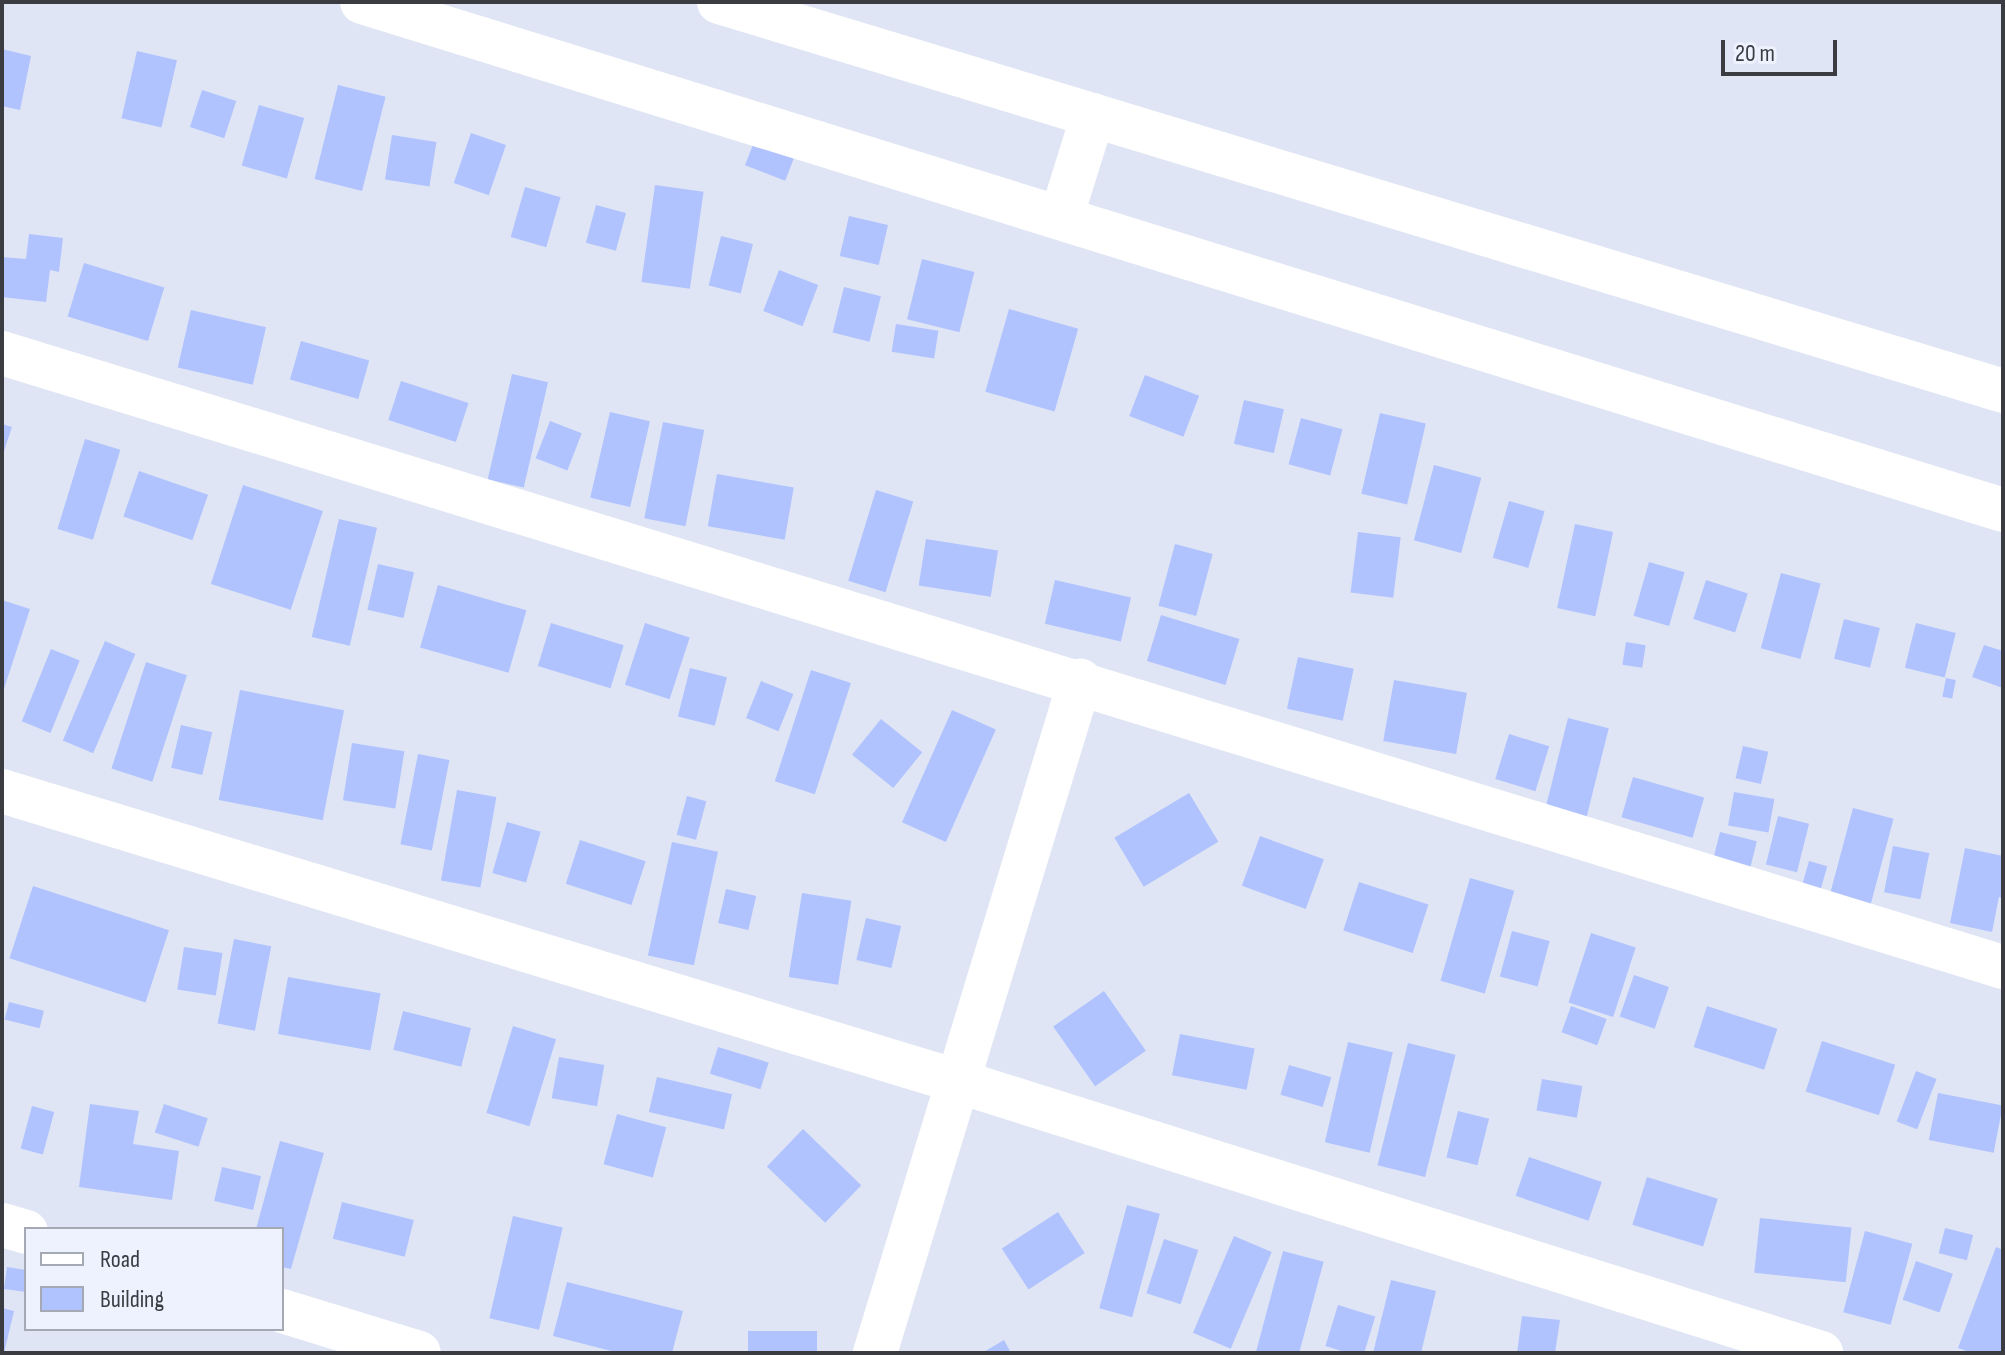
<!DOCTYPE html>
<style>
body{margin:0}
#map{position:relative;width:2005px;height:1355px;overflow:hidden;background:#dfe5f4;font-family:"Sofia Sans Condensed",sans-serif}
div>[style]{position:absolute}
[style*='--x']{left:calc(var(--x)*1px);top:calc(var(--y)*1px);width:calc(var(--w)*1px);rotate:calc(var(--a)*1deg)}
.building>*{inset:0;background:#b0c3fe;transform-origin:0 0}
.street>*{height:44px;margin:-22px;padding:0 22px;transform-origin:22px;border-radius:22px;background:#fff}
.secondary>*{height:44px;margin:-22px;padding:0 22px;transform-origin:22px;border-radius:22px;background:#fff}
span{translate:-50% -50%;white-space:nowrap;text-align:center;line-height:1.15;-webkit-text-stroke:8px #edf2fe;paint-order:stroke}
.frame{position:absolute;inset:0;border:4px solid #3a3c42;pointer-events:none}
.legend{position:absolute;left:24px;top:1227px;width:260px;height:104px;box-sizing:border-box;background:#edf2fe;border:2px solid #a5a9b3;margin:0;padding:10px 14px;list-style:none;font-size:24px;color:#3a3c42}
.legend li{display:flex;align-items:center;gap:16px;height:40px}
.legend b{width:40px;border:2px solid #a5a9b3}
.scale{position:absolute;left:1721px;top:40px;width:116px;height:36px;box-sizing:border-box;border:4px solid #3a3c42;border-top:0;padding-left:10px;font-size:24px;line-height:28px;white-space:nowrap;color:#3a3c42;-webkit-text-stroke:6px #edf2fe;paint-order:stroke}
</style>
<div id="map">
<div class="building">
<div style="clip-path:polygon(2px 49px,31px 56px,20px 110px,2px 106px)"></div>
<div style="left:137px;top:51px;width:41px;height:69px;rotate:13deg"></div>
<div style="left:338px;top:85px;width:49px;height:97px;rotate:14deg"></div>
<div style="left:202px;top:90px;width:36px;height:39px;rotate:18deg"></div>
<div style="left:259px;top:105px;width:47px;height:63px;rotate:16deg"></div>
<div style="left:471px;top:133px;width:37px;height:53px;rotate:19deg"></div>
<div style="left:392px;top:135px;width:45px;height:45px;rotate:9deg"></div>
<div style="left:754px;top:142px;width:43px;height:25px;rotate:21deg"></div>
<div style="left:655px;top:185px;width:49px;height:98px;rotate:8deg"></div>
<div style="left:525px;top:187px;width:37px;height:52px;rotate:16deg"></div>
<div style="left:596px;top:205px;width:31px;height:39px;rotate:15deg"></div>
<div style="left:849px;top:216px;width:40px;height:41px;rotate:13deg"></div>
<div style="clip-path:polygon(29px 234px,63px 238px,59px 272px,50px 270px,46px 302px,2px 297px,2px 257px,26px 259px)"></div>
<div style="left:721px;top:236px;width:33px;height:51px;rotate:14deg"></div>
<div style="left:922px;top:259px;width:54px;height:62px;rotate:14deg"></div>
<div style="left:84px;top:263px;width:84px;height:56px;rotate:17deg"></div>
<div style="left:779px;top:270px;width:42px;height:44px;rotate:21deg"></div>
<div style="left:844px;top:287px;width:38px;height:47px;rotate:14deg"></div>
<div style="left:1009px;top:309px;width:72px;height:86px;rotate:16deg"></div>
<div style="left:191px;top:310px;width:77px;height:59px;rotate:13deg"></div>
<div style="left:896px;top:324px;width:43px;height:28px;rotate:9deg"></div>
<div style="left:301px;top:341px;width:71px;height:40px;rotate:16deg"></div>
<div style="left:512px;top:374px;width:37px;height:108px;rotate:13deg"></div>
<div style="left:1145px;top:375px;width:58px;height:44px;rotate:21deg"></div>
<div style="left:401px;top:381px;width:71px;height:41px;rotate:18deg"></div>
<div style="left:1244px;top:400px;width:41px;height:45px;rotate:13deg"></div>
<div style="left:610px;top:412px;width:41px;height:88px;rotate:13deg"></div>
<div style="left:1380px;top:413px;width:47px;height:83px;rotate:13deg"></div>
<div style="left:1301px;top:418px;width:43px;height:48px;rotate:15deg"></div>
<div style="left:550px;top:421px;width:34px;height:40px;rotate:21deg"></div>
<div style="left:663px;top:422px;width:42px;height:98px;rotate:11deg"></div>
<div style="clip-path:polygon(2px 424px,12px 427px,3px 454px,2px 454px)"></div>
<div style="left:85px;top:439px;width:37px;height:94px;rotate:17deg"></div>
<div style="left:1434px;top:465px;width:49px;height:78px;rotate:15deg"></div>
<div style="left:139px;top:471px;width:73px;height:48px;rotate:19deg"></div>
<div style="left:717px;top:474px;width:78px;height:53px;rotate:10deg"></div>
<div style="left:243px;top:485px;width:84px;height:104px;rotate:18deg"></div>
<div style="left:876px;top:490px;width:39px;height:95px;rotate:17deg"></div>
<div style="left:1509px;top:501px;width:37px;height:59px;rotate:16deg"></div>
<div style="left:339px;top:519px;width:39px;height:121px;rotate:13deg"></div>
<div style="left:1575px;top:524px;width:39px;height:86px;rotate:12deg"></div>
<div style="left:1358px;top:532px;width:43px;height:61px;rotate:7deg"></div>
<div style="left:926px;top:539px;width:73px;height:47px;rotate:9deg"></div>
<div style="left:1175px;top:544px;width:39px;height:64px;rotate:15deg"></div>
<div style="left:1649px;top:562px;width:37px;height:56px;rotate:16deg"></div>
<div style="left:378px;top:564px;width:37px;height:47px;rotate:13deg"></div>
<div style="left:1781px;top:573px;width:41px;height:78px;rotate:15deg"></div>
<div style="left:1055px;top:580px;width:78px;height:45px;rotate:13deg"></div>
<div style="left:1706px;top:580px;width:44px;height:41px;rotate:18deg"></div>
<div style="left:438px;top:585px;width:92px;height:65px;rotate:16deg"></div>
<div style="clip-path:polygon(2px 600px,30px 609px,3px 692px,2px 692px)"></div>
<div style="left:1161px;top:615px;width:82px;height:48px;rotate:17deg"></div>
<div style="left:1844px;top:619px;width:37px;height:41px;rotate:14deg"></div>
<div style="left:551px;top:623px;width:76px;height:45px;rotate:17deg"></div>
<div style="left:645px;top:623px;width:47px;height:65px;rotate:18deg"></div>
<div style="left:1916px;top:623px;width:41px;height:46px;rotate:14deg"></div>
<div style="left:105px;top:641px;width:33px;height:108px;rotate:23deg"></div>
<div style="left:1626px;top:642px;width:20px;height:23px;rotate:9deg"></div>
<div style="clip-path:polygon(1984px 645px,2003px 651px,2003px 688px,1972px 677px)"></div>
<div style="left:51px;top:649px;width:31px;height:78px;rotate:22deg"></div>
<div style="left:1298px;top:657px;width:57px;height:53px;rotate:12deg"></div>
<div style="left:146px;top:662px;width:43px;height:112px;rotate:18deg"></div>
<div style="left:690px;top:668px;width:38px;height:50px;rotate:14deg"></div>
<div style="left:811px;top:670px;width:42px;height:117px;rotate:18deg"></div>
<div style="left:1946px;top:678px;width:10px;height:19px;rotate:11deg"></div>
<div style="left:1394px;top:680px;width:74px;height:62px;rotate:10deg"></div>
<div style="left:761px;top:681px;width:35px;height:40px;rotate:22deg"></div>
<div style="left:240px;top:690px;width:106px;height:112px;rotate:11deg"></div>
<div style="left:952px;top:710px;width:48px;height:123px;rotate:24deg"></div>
<div style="left:1568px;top:718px;width:42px;height:99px;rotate:14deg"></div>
<div style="left:881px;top:719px;width:53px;height:46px;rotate:39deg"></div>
<div style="left:181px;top:725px;width:32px;height:44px;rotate:13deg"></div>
<div style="left:1509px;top:734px;width:42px;height:47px;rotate:17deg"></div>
<div style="left:352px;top:743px;width:53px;height:58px;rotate:9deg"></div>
<div style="left:1743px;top:746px;width:26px;height:33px;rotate:13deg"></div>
<div style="left:418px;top:754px;width:32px;height:92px;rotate:11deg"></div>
<div style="left:1633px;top:777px;width:74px;height:42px;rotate:16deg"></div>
<div style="left:457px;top:790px;width:40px;height:92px;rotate:10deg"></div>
<div style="left:1734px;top:792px;width:41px;height:34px;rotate:10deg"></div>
<div style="left:1189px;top:793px;width:57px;height:87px;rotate:59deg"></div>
<div style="left:687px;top:796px;width:20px;height:40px;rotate:15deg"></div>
<div style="left:1853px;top:808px;width:42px;height:91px;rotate:15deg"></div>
<div style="left:1778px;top:816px;width:32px;height:50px;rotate:14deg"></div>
<div style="left:507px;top:822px;width:35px;height:53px;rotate:16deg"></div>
<div style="left:1720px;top:832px;width:38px;height:38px;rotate:14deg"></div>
<div style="left:1260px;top:836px;width:68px;height:53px;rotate:20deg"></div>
<div style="left:580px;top:840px;width:69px;height:46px;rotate:18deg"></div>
<div style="left:672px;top:842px;width:47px;height:116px;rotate:12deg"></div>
<div style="left:1893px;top:846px;width:37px;height:47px;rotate:11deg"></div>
<div style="clip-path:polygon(1965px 848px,2003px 856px,2003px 898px,1999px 897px,1992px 932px,1950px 923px)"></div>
<div style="left:1809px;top:861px;width:19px;height:34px;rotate:16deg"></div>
<div style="left:1470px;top:878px;width:46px;height:107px;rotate:16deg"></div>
<div style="left:1359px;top:882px;width:73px;height:51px;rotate:18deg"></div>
<div style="left:33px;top:886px;width:143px;height:76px;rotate:18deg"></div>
<div style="left:726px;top:889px;width:31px;height:35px;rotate:13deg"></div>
<div style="left:802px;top:893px;width:50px;height:85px;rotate:9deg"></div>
<div style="left:866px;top:918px;width:36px;height:43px;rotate:13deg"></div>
<div style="left:1512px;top:931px;width:39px;height:47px;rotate:15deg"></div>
<div style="left:1591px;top:933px;width:47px;height:73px;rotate:18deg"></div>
<div style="left:234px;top:939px;width:38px;height:86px;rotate:11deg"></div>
<div style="left:184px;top:947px;width:39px;height:43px;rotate:9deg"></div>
<div style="left:1634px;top:975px;width:37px;height:44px;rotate:19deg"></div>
<div style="left:288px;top:977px;width:94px;height:58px;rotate:10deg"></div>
<div style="left:1104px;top:991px;width:73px;height:62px;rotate:55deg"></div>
<div style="left:9px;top:1002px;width:36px;height:18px;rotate:14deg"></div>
<div style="left:1571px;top:1006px;width:38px;height:28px;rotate:20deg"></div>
<div style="left:1707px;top:1006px;width:74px;height:43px;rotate:18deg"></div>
<div style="left:403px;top:1011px;width:70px;height:40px;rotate:14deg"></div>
<div style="left:513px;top:1026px;width:45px;height:91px;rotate:17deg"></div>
<div style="left:1180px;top:1034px;width:76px;height:42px;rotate:11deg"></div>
<div style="left:1822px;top:1041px;width:77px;height:53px;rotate:18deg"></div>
<div style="left:1348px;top:1042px;width:46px;height:103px;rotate:13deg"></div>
<div style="left:1408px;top:1043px;width:49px;height:126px;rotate:14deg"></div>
<div style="left:718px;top:1047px;width:53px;height:28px;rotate:17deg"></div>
<div style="left:559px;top:1057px;width:46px;height:42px;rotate:10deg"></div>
<div style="left:1289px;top:1065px;width:44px;height:31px;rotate:16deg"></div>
<div style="left:1916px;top:1071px;width:22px;height:54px;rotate:21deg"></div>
<div style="left:657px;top:1077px;width:77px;height:36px;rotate:13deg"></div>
<div style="left:1542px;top:1079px;width:41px;height:32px;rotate:10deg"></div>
<div style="left:1938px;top:1093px;width:66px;height:48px;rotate:11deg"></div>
<div style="clip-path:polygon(90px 1104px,139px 1111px,133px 1144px,179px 1151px,172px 1200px,79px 1187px)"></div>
<div style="left:164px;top:1104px;width:46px;height:30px;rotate:18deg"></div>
<div style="left:32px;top:1106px;width:23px;height:44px;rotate:15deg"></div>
<div style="left:1458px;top:1111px;width:32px;height:48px;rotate:14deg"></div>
<div style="left:617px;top:1114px;width:51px;height:52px;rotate:15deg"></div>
<div style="left:803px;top:1129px;width:81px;height:52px;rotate:44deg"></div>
<div style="clip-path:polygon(280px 1141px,324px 1153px,291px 1269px,282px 1267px,282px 1229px,256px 1229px)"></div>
<div style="left:1529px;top:1157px;width:77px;height:41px;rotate:19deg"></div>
<div style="left:222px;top:1167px;width:40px;height:35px;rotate:13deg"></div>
<div style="left:1647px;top:1177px;width:74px;height:50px;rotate:17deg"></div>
<div style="left:342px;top:1202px;width:74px;height:38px;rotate:14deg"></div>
<div style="left:1127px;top:1205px;width:34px;height:107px;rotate:15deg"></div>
<div style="left:1058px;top:1212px;width:49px;height:67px;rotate:57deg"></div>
<div style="left:513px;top:1216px;width:51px;height:105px;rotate:13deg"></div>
<div style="left:1760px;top:1218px;width:92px;height:55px;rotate:6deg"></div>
<div style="left:1945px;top:1228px;width:29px;height:26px;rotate:14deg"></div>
<div style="left:1865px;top:1231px;width:49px;height:84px;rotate:15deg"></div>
<div style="left:1234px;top:1236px;width:41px;height:105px;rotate:23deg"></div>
<div style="left:1164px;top:1239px;width:36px;height:57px;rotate:18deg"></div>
<div style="clip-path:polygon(1996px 1247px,2003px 1250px,2003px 1353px,1972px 1353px,1958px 1348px)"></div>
<div style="left:1283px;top:1251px;width:42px;height:106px;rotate:15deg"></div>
<div style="left:1916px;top:1261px;width:39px;height:41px;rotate:19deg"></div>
<div style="clip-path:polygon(7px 1267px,26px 1270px,26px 1292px,4px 1289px)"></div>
<div style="clip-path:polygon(1391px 1280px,1436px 1291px,1421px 1353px,1373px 1353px)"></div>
<div style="clip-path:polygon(567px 1282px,683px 1311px,672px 1353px,619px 1353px,553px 1336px)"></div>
<div style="left:1338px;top:1305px;width:39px;height:43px;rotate:17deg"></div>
<div style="clip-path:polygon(2px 1308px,14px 1311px,4px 1353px,2px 1353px)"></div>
<div style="clip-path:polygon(1522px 1316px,1560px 1320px,1555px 1353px,1517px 1353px)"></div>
<div style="left:748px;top:1331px;width:69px;height:22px"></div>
<div style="clip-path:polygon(1004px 1340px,1011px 1353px,982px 1353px)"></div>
</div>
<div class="street">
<div style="--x:362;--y:2;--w:1718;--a:17.2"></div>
<div style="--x:1061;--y:218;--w:108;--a:-72.7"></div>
<div style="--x:2;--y:353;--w:2093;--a:17.06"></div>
<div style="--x:2;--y:791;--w:1001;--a:16.9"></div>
<div style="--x:960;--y:1082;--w:903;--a:17.47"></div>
<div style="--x:2;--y:1225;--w:25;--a:16"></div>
<div style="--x:282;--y:1311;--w:143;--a:17"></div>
<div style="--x:875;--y:1353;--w:703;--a:-73.04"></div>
</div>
<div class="secondary">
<div style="--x:719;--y:2;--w:1342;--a:16.85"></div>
</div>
<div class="frame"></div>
<ul class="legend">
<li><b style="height:10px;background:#fff"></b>Road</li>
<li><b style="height:22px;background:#b0c3fe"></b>Building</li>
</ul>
<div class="scale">20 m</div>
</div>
